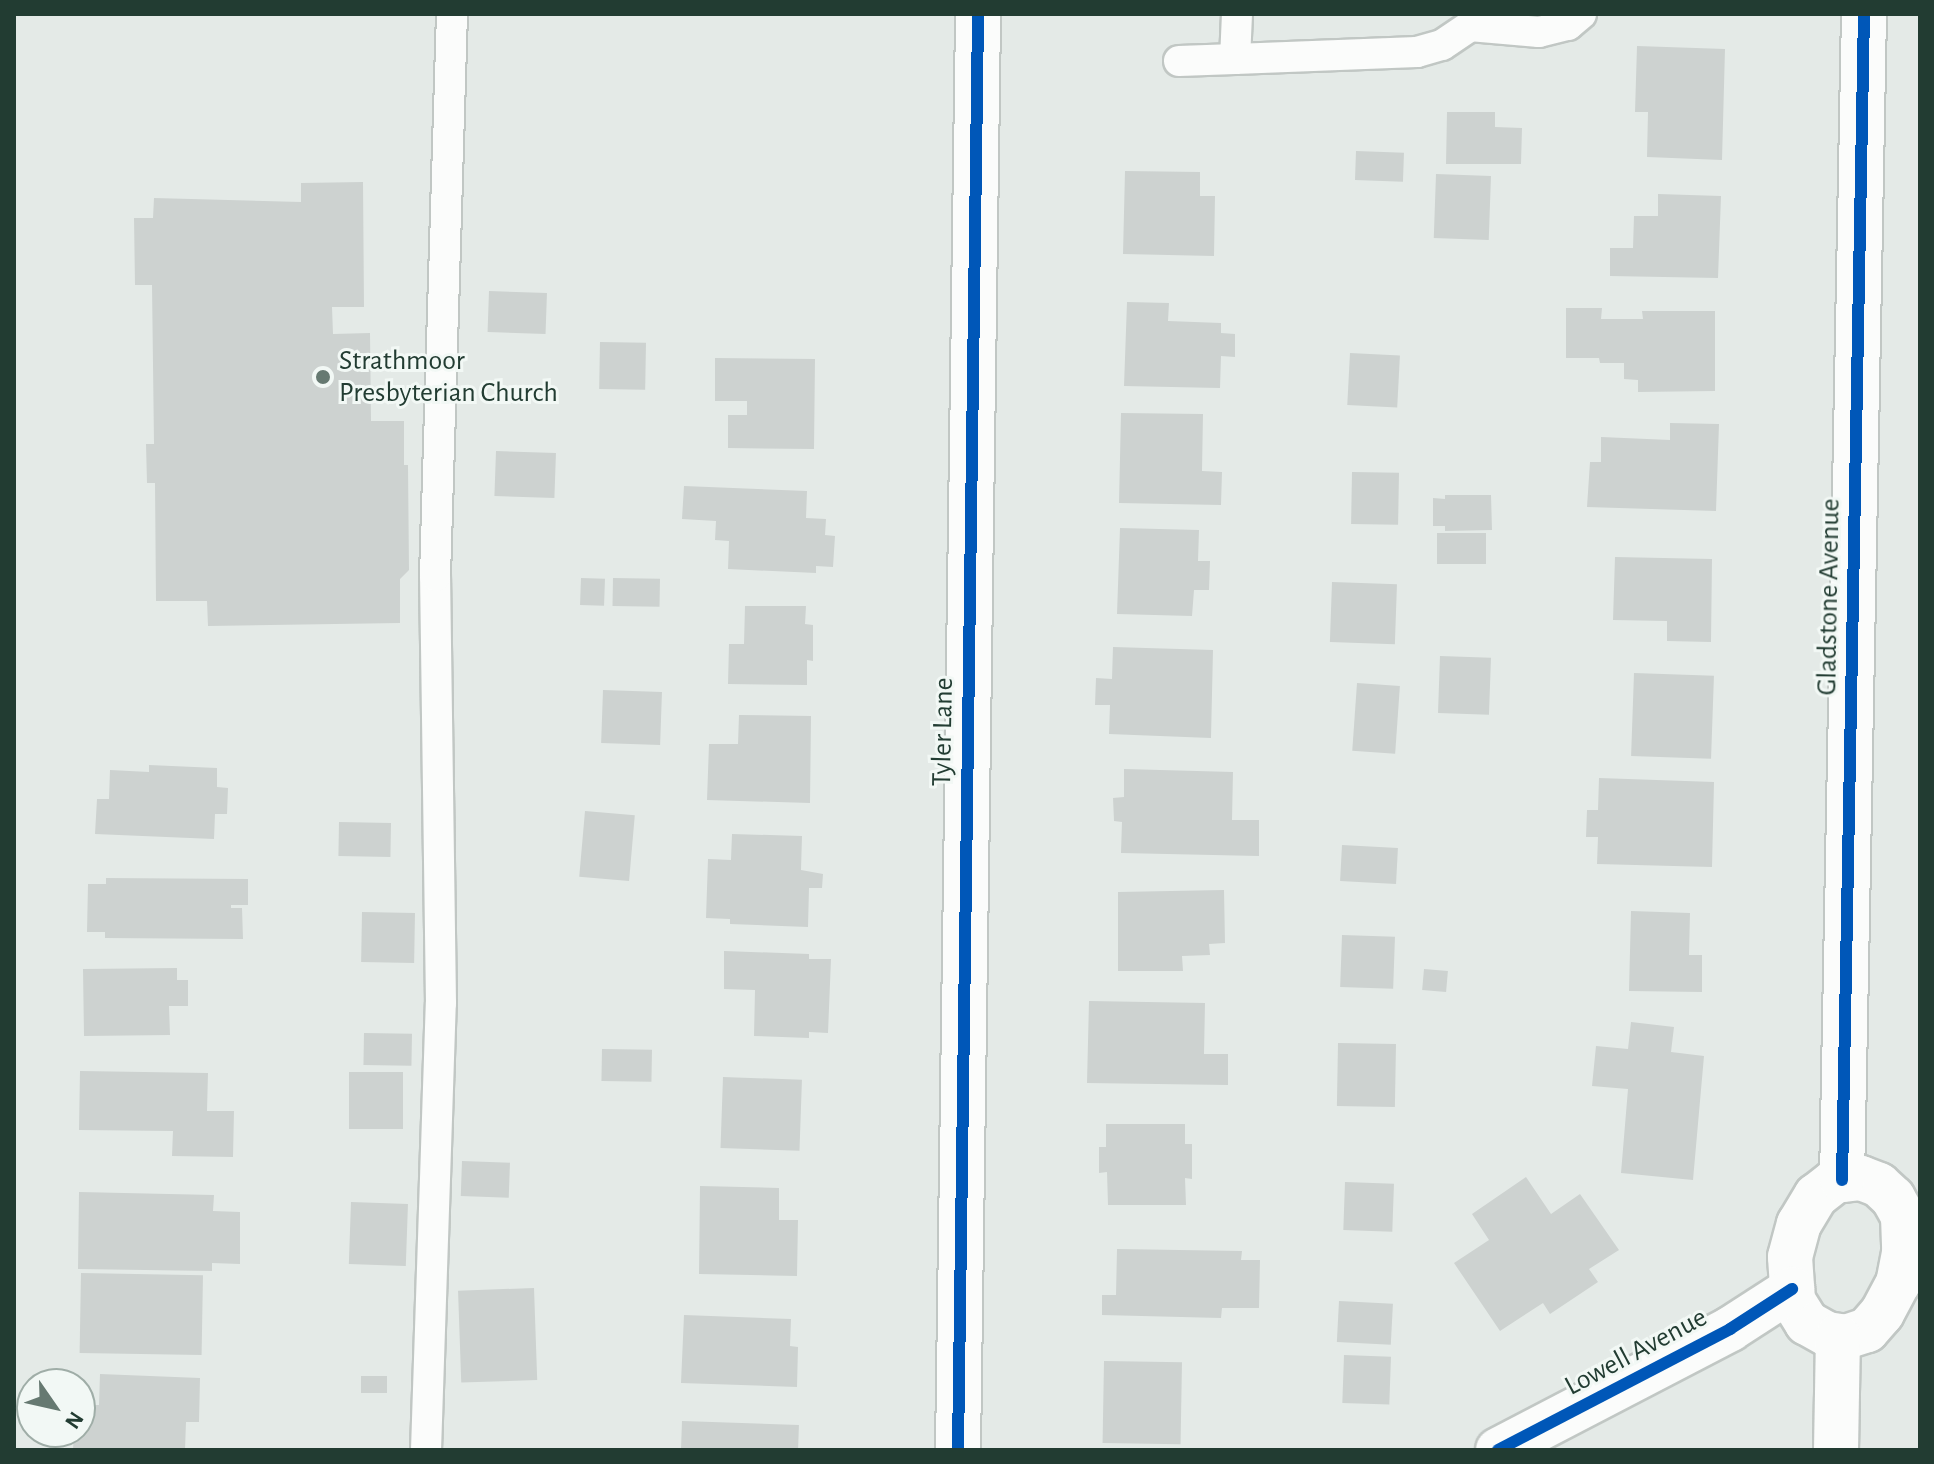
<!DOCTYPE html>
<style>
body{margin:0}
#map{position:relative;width:1934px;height:1464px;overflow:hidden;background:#e4eae7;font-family:"Alegreya Sans",sans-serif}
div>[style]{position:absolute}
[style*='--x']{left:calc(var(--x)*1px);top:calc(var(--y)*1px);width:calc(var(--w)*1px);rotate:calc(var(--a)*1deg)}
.building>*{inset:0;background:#cdd2d0;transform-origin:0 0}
.roads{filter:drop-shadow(2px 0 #c1c7c4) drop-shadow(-2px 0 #c1c7c4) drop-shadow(0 2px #c1c7c4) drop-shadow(0 -2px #c1c7c4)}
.lane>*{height:30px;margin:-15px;padding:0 15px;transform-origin:15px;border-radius:15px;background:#fbfcfb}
.street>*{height:44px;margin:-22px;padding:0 22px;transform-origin:22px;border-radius:22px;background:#fbfcfb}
.cycleway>*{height:12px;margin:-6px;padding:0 6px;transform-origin:6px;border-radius:6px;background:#0057b8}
.dots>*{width:22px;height:22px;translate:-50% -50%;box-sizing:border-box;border:4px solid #f2f8f5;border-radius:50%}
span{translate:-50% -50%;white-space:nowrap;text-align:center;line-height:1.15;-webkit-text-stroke:6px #f2f8f5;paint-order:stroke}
.poi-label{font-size:28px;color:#223c32}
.left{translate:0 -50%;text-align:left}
.street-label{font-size:28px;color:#223c32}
.frame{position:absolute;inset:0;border:16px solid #223c32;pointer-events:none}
.north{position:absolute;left:16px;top:1368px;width:80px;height:80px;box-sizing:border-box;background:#f2f8f5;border:2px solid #9fada7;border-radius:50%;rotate:124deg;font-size:22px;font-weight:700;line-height:32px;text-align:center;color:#223c32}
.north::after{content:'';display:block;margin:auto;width:28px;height:36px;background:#667971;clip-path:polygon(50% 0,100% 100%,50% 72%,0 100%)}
</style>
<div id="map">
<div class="building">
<div style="clip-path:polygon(1637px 46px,1725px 49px,1722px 160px,1647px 157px,1648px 112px,1635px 112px)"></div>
<div style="clip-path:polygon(1447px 112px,1495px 112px,1495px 127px,1522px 128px,1521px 164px,1446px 164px)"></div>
<div style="left:1356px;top:151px;width:48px;height:29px;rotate:2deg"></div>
<div style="clip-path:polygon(1125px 171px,1200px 172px,1200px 196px,1215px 196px,1214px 256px,1123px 254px)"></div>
<div style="left:1436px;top:174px;width:55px;height:64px;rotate:2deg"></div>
<div style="clip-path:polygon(363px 182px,364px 307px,332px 307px,333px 334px,370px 333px,371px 421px,404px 421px,404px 465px,408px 465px,409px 570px,400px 579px,400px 623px,208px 626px,207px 601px,156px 601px,155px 483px,147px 483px,146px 444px,154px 444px,152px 285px,135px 285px,134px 218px,153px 218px,154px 198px,301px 202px,301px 183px)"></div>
<div style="clip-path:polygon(1658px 194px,1721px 196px,1718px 278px,1610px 276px,1610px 248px,1633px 248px,1634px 216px,1658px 216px)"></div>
<div style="left:489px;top:291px;width:58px;height:41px;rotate:2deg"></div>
<div style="clip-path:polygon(1127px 302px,1169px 303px,1168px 321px,1221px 323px,1221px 333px,1235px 334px,1235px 357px,1221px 356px,1220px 388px,1124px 386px)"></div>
<div style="clip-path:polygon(1566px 308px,1602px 308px,1601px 319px,1643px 319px,1642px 311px,1715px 311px,1715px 391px,1638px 392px,1638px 380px,1624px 379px,1624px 363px,1600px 363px,1599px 358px,1566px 358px)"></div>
<div style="left:600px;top:342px;width:46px;height:47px;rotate:1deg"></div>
<div style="left:1350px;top:353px;width:50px;height:52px;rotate:3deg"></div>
<div style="clip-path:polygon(715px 358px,815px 359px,814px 449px,728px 448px,728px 415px,747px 415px,747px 401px,715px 401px)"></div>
<div style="clip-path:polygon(1121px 413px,1203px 414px,1202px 471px,1222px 472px,1221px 505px,1119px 503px)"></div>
<div style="clip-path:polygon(1670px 423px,1719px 424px,1716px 511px,1587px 507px,1590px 462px,1601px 462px,1601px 437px,1670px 440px)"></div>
<div style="left:496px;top:451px;width:60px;height:45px;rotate:2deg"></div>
<div style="left:1352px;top:472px;width:47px;height:52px;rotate:1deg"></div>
<div style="clip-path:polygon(684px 486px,807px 491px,806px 518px,826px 519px,825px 535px,835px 536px,833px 567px,816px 566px,816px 573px,728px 569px,729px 541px,715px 540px,716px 521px,682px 519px)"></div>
<div style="clip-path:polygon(1445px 495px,1491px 495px,1492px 530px,1445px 531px,1445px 526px,1433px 526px,1433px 498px,1445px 499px)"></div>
<div style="clip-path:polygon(1120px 528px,1199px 530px,1198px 561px,1210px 561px,1209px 590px,1194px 590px,1192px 616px,1117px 614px)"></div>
<div style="left:1437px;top:533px;width:49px;height:31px"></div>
<div style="clip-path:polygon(1615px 557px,1712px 559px,1711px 642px,1667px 641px,1667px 621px,1613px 620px)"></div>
<div style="left:581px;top:578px;width:24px;height:27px;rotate:2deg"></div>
<div style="left:613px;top:578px;width:47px;height:28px;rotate:1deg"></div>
<div style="left:1332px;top:582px;width:65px;height:60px;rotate:2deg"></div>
<div style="clip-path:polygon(745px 606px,806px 606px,805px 624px,813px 625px,813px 661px,807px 660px,807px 685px,728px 684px,729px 644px,744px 644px)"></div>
<div style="clip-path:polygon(1113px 647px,1213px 650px,1211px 738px,1109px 734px,1110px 705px,1095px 705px,1096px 678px,1112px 679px)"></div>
<div style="left:1440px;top:656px;width:51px;height:57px;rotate:2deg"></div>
<div style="left:1634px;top:673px;width:80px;height:83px;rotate:2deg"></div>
<div style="left:1357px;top:683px;width:43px;height:68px;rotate:4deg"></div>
<div style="left:603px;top:690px;width:59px;height:53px;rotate:2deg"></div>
<div style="clip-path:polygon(739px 715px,811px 716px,810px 803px,707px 800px,709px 744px,738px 744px)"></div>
<div style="clip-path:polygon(149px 765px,217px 768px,217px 787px,228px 788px,227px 814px,215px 814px,214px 839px,95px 834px,97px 799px,109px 799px,110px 770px,149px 772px)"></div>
<div style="clip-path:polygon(1124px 769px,1233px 772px,1232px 820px,1259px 820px,1259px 856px,1121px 853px,1122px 822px,1114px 821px,1113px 798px,1124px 797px)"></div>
<div style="clip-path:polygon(1599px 778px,1714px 782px,1712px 867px,1597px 864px,1598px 837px,1586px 837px,1587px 810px,1598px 810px)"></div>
<div style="left:585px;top:811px;width:50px;height:66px;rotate:5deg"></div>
<div style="left:339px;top:822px;width:52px;height:34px;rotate:1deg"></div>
<div style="clip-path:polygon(732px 834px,802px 836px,801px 870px,823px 874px,822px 888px,809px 888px,808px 927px,730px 924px,730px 919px,706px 918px,708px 859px,731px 860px)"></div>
<div style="left:1342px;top:845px;width:56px;height:36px;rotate:3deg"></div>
<div style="clip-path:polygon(106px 878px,248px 879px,248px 905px,231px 905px,231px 908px,242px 908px,243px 939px,105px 938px,105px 932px,87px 932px,88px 884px,106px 884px)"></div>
<div style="clip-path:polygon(1224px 890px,1225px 943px,1209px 944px,1210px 955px,1182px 956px,1183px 971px,1118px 971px,1118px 892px)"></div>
<div style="clip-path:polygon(1631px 911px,1690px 913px,1689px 955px,1702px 955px,1702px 992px,1629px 991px)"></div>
<div style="left:362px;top:912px;width:53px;height:50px;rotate:1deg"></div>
<div style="left:1342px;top:935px;width:53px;height:52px;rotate:2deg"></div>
<div style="clip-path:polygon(724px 951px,809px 954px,809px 959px,831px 959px,828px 1033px,809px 1032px,809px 1038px,754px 1036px,755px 990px,724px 989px)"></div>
<div style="clip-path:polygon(177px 968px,177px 980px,188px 980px,188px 1006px,169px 1006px,170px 1035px,84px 1036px,83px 969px)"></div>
<div style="left:1424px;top:969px;width:24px;height:21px;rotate:5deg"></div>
<div style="clip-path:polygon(1089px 1001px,1205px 1003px,1204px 1054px,1228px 1054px,1228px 1085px,1087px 1083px)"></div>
<div style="clip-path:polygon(1631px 1022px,1674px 1027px,1671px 1052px,1704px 1056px,1693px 1180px,1621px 1173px,1628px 1089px,1592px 1086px,1596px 1046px,1628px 1049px)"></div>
<div style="left:364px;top:1033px;width:48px;height:32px;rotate:1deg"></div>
<div style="left:1338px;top:1043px;width:58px;height:63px;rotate:1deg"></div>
<div style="left:602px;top:1049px;width:50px;height:32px;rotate:1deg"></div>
<div style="clip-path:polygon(80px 1071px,208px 1073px,207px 1111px,234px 1111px,233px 1157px,172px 1156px,173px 1131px,79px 1130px)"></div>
<div style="left:349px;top:1072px;width:54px;height:57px"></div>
<div style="left:723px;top:1077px;width:79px;height:71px;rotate:2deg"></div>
<div style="clip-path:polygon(1106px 1124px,1185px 1124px,1185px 1144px,1192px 1144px,1192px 1179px,1185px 1178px,1186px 1205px,1108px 1205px,1107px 1172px,1099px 1173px,1099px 1147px,1106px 1147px)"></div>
<div style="left:462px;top:1161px;width:48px;height:35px;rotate:2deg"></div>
<div style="clip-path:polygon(1526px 1177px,1551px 1214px,1580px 1194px,1619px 1250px,1589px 1269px,1598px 1282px,1550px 1314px,1543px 1303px,1500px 1331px,1454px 1263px,1489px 1240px,1472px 1214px)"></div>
<div style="left:1345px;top:1182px;width:49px;height:48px;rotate:2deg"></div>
<div style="clip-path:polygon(700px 1186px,779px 1188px,779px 1220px,798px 1220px,797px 1276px,699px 1274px)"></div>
<div style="clip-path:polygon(79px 1192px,214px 1195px,213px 1211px,240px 1212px,240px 1264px,212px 1263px,212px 1271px,78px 1269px)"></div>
<div style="left:351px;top:1202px;width:57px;height:62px;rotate:2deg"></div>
<div style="clip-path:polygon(1117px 1249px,1242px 1251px,1241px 1260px,1260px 1260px,1259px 1308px,1222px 1308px,1221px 1318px,1102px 1315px,1102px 1295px,1116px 1295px)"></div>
<div style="left:81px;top:1273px;width:122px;height:80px;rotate:1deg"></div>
<div style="left:534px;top:1288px;width:92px;height:76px;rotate:88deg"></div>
<div style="left:1339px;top:1301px;width:54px;height:41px;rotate:3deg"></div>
<div style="clip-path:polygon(684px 1315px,791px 1319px,790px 1346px,798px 1347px,797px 1387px,681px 1383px)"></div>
<div style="left:1344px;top:1355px;width:47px;height:48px;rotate:2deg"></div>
<div style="left:1104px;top:1361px;width:78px;height:82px;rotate:1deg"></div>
<div style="clip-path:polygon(100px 1374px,200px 1378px,199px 1422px,186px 1422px,185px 1450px,73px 1450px,74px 1432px,80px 1432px,80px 1405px,99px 1405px)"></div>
<div style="left:361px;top:1376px;width:26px;height:17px"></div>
<div style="left:682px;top:1421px;width:117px;height:29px;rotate:2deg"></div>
</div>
<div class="roads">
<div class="lane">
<div style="--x:1237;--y:14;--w:45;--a:92.5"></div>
<div style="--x:1235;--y:59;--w:182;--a:-2.2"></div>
<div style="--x:1417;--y:52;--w:26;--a:-16"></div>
<div style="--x:1442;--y:45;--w:34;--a:-34"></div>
<div style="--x:1470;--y:26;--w:69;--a:5"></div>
<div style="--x:1539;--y:32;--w:30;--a:-14"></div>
<div style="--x:1568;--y:25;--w:17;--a:-40"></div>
<div style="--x:1179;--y:61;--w:56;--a:-2"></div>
<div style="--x:426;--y:1450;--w:447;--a:-88.1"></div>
<div style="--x:441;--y:1003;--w:427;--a:-90.8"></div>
<div style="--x:435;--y:576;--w:562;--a:-88.27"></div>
</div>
<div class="street">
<div style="--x:1861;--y:1178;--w:19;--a:21"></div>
<div style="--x:1879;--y:1185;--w:19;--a:43"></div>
<div style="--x:1893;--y:1198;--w:21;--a:61"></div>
<div style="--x:1903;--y:1216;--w:37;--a:88"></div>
<div style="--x:1904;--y:1253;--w:31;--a:101"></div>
<div style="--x:1898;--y:1283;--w:34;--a:118"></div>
<div style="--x:1882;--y:1313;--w:23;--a:131"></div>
<div style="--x:1867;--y:1330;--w:22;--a:162"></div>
<div style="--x:1846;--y:1337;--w:19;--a:-171"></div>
<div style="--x:1827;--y:1334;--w:23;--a:-151"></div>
<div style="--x:1807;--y:1323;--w:26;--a:-122"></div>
<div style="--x:1793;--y:1301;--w:44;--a:-93.9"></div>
<div style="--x:1790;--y:1257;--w:34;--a:-75"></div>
<div style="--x:1799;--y:1224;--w:33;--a:-59"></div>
<div style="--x:1816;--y:1196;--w:24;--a:-38"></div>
<div style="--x:1835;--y:1181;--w:26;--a:-7"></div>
<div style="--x:1842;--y:1180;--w:1166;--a:-88.92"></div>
<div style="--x:958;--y:1450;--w:1436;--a:-89.2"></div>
<div style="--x:1498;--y:1450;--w:262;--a:-27.5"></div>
<div style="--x:1730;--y:1329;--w:74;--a:-32.8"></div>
<div style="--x:1836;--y:1450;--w:114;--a:-89"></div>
</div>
</div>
<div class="cycleway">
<div style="--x:1842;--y:1180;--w:1166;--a:-88.92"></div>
<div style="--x:958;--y:1450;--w:1436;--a:-89.2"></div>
<div style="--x:1498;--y:1450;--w:262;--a:-27.5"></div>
<div style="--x:1730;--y:1329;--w:74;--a:-32.8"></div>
</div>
<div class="dots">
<div style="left:323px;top:377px;background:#667971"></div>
</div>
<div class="poi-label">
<span class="left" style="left:339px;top:377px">Strathmoor<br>Presbyterian Church</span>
</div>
<div class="street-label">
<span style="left:1829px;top:597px;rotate:-89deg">Gladstone Avenue</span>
<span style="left:943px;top:732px;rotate:-89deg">Tyler Lane</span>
<span style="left:1636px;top:1352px;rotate:-28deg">Lowell Avenue</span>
</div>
<div class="frame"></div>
<div class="north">N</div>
</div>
